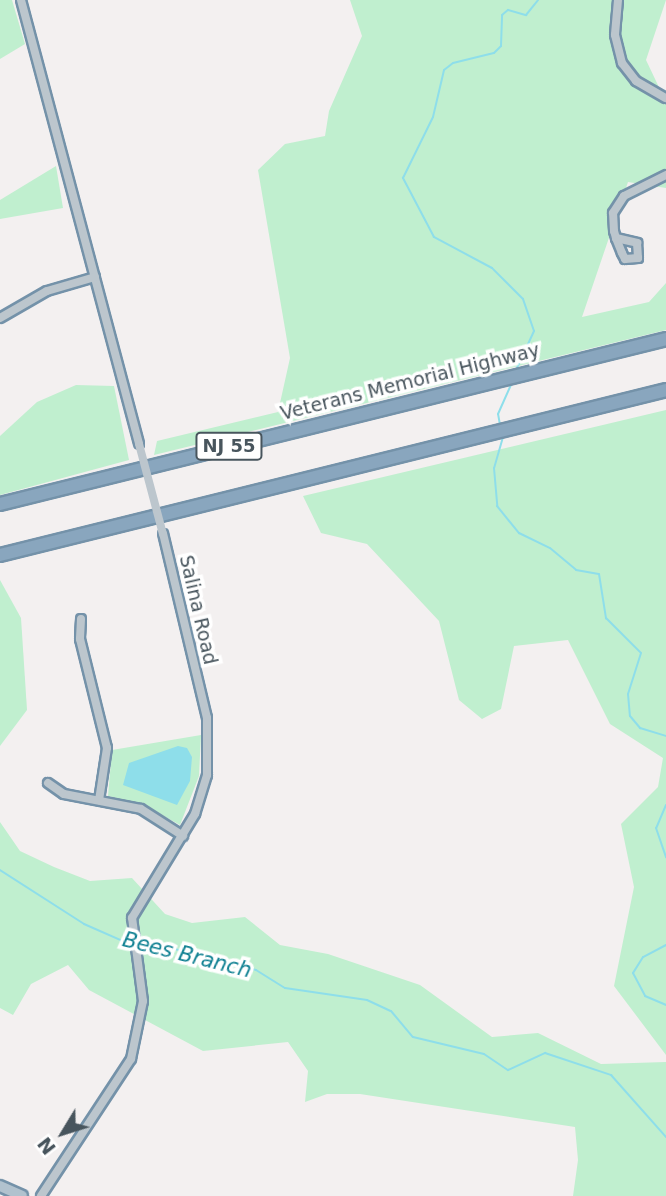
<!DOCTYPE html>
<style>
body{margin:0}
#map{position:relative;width:666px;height:1196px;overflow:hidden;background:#f3f0f0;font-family:"DejaVu Sans",sans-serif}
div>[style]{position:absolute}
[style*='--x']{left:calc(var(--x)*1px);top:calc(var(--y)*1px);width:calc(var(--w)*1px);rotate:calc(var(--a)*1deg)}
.green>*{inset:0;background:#c0efcf}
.water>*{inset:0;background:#8edeea}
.stream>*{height:2px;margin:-1px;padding:0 1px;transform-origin:1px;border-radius:1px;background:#8edeea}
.roads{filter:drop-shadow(2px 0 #7492a9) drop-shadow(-2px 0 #7492a9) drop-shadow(0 2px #7492a9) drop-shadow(0 -2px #7492a9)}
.minor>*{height:8px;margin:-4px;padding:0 4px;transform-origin:4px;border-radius:4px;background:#bcc6cd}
.major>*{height:10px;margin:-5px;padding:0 5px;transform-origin:5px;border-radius:5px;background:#b1c2ce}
.highway>*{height:12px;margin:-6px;padding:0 6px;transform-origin:6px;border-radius:6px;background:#89a6be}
.minor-bridge>*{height:8px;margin:-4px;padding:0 4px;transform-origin:4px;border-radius:4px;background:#bcc6cd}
span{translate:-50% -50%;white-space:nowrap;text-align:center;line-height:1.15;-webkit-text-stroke:7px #fff;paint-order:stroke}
.shield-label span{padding:2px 5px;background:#fff;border:2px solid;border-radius:5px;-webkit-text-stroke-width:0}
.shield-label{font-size:18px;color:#48555d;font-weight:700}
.street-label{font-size:19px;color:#48555d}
.water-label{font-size:21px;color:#0f8092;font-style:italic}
.north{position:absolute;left:28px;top:1098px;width:70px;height:70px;-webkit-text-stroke:5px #fff;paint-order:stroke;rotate:232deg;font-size:19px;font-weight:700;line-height:28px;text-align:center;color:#48555d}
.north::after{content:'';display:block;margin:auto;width:24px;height:32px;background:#48555d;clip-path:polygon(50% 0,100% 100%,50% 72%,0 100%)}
</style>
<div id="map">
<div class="green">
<div style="clip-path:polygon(0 0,12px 0,25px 44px,0 59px)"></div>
<div style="clip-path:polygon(350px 0,666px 0,646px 60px,666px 102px,666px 188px,628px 182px,582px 317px,649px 302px,666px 283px,666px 330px,154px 455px,157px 441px,278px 412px,290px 358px,258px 170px,285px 144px,325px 136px,329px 111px,362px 36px)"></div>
<div style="clip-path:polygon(56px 166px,63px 208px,0 219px,0 200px)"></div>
<div style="clip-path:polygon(76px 385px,114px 386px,129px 460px,0 495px,0 436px,37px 402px)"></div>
<div style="clip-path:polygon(666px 410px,666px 1055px,614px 986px,634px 887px,621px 824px,658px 787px,663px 758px,610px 724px,568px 640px,514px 646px,501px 709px,482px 719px,459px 700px,439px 621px,367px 544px,321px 533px,303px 496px)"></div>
<div style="clip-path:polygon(0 580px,21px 618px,27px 710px,0 746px)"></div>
<div style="clip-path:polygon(201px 735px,199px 776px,180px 825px,142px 804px,108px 796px,112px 750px)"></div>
<div style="clip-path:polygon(0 822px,20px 851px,54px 867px,90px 881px,132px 878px,165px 914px,192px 923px,245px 917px,280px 945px,328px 954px,420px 985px,492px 1037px,538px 1033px,601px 1064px,666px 1062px,666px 1196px,573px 1196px,578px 1160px,575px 1127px,360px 1094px,327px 1094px,305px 1102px,308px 1071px,288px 1042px,203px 1051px,89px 990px,68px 965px,31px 984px,13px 1015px,0 1008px)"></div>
</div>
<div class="water">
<div style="clip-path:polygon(178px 746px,187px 748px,192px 757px,190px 781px,177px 805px,123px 785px,129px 763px)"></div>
</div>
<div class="stream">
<div style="--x:516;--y:370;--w:43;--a:-65.2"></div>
<div style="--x:534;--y:331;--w:34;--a:-109"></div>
<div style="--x:523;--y:299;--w:44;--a:-135"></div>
<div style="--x:492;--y:268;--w:66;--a:-151.9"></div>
<div style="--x:434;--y:237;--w:67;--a:-117.7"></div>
<div style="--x:403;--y:178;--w:68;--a:-63.8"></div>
<div style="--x:433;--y:117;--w:48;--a:-76.8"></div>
<div style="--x:444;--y:70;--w:11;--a:-38"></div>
<div style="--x:453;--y:63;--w:42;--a:-13.7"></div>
<div style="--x:494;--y:53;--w:10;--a:-45"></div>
<div style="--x:501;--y:46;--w:31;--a:-88"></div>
<div style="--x:502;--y:15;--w:8;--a:-40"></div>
<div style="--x:508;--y:10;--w:19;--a:16"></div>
<div style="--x:526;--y:15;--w:19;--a:-51"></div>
<div style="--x:500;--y:425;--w:11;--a:-100"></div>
<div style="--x:498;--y:414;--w:35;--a:-66"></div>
<div style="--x:503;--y:437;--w:32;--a:106"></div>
<div style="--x:494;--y:468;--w:38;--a:85"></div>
<div style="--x:497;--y:506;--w:35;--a:51"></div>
<div style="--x:519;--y:533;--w:34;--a:26"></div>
<div style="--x:550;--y:548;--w:34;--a:40"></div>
<div style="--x:576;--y:570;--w:23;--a:10"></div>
<div style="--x:599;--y:574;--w:45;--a:81"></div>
<div style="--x:606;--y:618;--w:49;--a:45"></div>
<div style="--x:641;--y:653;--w:43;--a:107.6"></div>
<div style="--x:628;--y:694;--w:22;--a:85"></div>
<div style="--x:630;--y:716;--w:16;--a:50"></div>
<div style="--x:640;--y:728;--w:27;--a:17"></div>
<div style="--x:666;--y:805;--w:25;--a:113"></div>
<div style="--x:656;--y:828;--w:31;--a:71"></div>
<div style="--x:0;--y:870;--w:100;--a:32.7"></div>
<div style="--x:84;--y:924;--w:55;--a:23.7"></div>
<div style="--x:666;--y:945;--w:26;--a:152"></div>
<div style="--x:643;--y:957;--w:19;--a:122"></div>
<div style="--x:633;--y:973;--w:26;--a:62"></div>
<div style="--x:645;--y:996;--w:23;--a:23"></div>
<div style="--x:139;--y:947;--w:32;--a:2"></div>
<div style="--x:171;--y:948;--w:88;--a:14.5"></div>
<div style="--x:256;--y:970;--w:34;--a:32"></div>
<div style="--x:285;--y:988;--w:83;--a:8.3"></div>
<div style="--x:367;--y:1000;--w:26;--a:25"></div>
<div style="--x:391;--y:1011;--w:34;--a:50"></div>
<div style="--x:413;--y:1037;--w:73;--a:13.5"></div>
<div style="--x:484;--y:1054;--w:29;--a:34"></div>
<div style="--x:508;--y:1070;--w:41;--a:-24.7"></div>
<div style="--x:545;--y:1053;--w:70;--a:18.4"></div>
<div style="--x:611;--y:1075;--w:83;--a:48.4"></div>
</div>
<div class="roads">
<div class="minor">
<div style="--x:21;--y:0;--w:459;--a:75.1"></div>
<div style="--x:618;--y:0;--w:35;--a:95"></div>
<div style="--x:615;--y:35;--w:29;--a:76"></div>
<div style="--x:622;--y:63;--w:23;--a:52"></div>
<div style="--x:636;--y:81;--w:34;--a:30"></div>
<div style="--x:616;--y:238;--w:22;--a:13"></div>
<div style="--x:637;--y:243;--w:15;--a:86"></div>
<div style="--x:638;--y:258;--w:13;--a:176"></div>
<div style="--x:625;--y:259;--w:7;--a:-117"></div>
<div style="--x:622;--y:253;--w:16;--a:-112"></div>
<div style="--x:616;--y:238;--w:7;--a:-106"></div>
<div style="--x:614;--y:231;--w:18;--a:-93"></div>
<div style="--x:613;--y:213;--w:20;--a:-57"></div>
<div style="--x:624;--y:196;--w:47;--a:-26.6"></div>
<div style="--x:0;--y:318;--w:54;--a:-29.9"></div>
<div style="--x:47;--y:291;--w:50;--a:-16.3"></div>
<div style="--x:81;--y:619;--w:20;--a:93"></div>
<div style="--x:80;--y:639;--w:112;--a:76.1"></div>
<div style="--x:107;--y:748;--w:53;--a:98.7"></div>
<div style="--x:48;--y:783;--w:19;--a:35"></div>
<div style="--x:64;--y:794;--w:78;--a:11"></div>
<div style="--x:141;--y:809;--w:50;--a:32.7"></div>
<div style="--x:41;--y:1196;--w:164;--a:-56.7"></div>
<div style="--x:131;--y:1059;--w:59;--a:-78.3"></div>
<div style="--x:143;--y:1001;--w:84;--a:-97.5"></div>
<div style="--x:132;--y:918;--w:122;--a:-58.8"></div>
<div style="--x:195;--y:814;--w:41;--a:-72.9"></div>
<div style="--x:207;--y:775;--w:57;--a:-90"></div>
<div style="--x:207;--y:718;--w:189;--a:-103.4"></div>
</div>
<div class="major">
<div style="--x:0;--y:1186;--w:24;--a:24"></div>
</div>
<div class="highway">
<div style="--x:0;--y:504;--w:686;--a:-13.91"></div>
<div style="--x:0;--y:555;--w:686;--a:-13.91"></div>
</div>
</div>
<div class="minor-bridge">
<div style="--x:139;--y:444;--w:93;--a:75.1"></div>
</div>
<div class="shield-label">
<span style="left:229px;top:446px">NJ 55</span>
</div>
<div class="street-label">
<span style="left:410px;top:382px;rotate:-14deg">Veterans Memorial Highway</span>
<span style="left:198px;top:610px;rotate:77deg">Salina Road</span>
</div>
<div class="water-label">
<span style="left:187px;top:955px;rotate:14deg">Bees Branch</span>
</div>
<div class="north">N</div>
</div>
